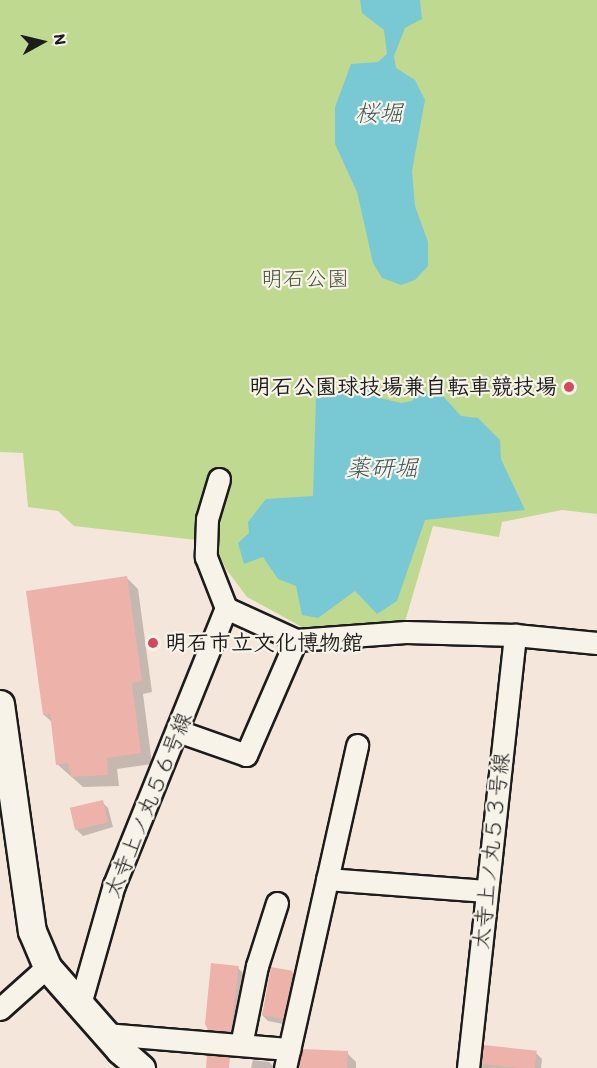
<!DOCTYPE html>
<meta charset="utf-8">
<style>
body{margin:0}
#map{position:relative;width:597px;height:1068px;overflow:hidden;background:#f5e6dc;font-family:Itim,"Klee One",sans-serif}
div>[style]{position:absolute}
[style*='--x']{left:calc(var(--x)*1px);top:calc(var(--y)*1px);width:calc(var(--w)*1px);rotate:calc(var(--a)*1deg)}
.green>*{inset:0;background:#c0d990}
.water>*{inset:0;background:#78c9d3}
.shadow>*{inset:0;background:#0003}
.building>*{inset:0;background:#edb2aa;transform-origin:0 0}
.roads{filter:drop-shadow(2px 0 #1c1c1c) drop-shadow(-2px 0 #1c1c1c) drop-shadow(0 2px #1c1c1c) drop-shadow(0 -2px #1c1c1c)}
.minor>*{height:21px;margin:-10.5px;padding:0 10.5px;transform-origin:10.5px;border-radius:10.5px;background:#f7f3e8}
.tertiary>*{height:27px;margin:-13.5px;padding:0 13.5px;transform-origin:13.5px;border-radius:13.5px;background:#f7f3e8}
.dots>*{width:16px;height:16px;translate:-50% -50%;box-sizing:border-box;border:3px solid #f7f3e8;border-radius:50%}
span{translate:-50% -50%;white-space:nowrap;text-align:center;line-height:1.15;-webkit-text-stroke:4.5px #f7f3e8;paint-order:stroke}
.park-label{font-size:22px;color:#4d553f}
.poi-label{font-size:22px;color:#1c1c1c;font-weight:700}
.right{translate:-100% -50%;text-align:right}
.left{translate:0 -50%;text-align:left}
.street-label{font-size:22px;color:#1c1c1c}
.water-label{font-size:24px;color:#3c595c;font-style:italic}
.north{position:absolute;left:12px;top:12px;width:60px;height:60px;-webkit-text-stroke:4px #f7f3e8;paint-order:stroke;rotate:82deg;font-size:16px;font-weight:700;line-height:24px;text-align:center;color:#1c1c1c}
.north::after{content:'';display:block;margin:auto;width:21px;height:27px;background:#1c1c1c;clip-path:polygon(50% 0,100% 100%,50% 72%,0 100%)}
</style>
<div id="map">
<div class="green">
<div style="clip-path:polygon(0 0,597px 0,597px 514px,562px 510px,502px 522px,499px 537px,433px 526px,404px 625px,302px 627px,247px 597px,226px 569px,214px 542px,74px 526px,58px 511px,28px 507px,23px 453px,0 452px)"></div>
</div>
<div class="water">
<div style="clip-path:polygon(360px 0,420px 0,422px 19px,405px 28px,394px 56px,396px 68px,415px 80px,425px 100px,412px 171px,415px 206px,428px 242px,428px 266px,415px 280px,401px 285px,382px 278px,373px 263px,357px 192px,335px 144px,335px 107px,351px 64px,378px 62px,387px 54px,384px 30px,362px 13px)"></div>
<div style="clip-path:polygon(372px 389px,376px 397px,401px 403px,412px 401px,419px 391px,442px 395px,461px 416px,478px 418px,500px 440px,501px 459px,525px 510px,425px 520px,397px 601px,377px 614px,355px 591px,318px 618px,302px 615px,296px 586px,278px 579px,263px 557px,244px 564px,238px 543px,249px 533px,248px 522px,266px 499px,313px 496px,316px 397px,329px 392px)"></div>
</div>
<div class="shadow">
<div style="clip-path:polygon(126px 577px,138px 589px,152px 692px,143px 694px,152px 764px,117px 769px,119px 786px,83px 787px,57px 764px,52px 722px,44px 715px)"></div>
<div style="clip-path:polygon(102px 802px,108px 808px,113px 827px,83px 836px,77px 830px)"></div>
<div style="clip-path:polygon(238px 968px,247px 977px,239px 1039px,218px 1038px,209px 1029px)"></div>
<div style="clip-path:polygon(272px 968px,293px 973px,298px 978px,288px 1025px,268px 1021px,262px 1015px)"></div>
<div style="clip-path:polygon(485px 1046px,536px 1053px,542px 1059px,541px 1068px,482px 1068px)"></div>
<div style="clip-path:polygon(347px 1053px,356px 1062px,356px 1068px,300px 1068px)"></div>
<div style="clip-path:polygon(253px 1060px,269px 1062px,275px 1068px,251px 1068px)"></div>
</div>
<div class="building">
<div style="clip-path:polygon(127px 576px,142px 681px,132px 683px,141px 753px,107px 758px,108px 775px,71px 777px,68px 763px,56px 765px,50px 714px,43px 715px,26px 591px)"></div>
<div style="left:103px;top:800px;width:23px;height:34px;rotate:77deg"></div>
<div style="clip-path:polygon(211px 963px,239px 966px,231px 1031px,208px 1030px,205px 1024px)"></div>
<div style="left:271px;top:967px;width:22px;height:49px;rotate:10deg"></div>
<div style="left:483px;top:1045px;width:54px;height:19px;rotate:6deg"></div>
<div style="clip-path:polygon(302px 1049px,348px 1051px,347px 1068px,298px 1068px)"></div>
<div style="clip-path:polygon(207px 1055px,230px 1057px,229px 1068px,206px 1068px)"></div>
</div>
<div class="roads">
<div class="minor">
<div style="--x:219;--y:479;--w:42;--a:106.7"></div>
<div style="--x:207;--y:519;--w:38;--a:92"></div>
<div style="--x:206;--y:557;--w:55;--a:68.6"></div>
<div style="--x:226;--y:608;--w:77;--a:24.6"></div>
<div style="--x:296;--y:640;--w:110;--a:-4.2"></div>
<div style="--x:406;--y:632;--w:109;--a:1.6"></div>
<div style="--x:515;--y:635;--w:82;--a:5.6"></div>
<div style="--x:178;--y:731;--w:72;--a:19.4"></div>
<div style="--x:246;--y:755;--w:125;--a:-66.5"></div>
<div style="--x:327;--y:879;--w:159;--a:4.3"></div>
<div style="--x:80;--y:1004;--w:124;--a:-74.1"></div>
<div style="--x:114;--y:885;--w:299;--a:-68"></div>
<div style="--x:0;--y:1009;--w:63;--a:-41.8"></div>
<div style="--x:106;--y:1034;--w:184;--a:4.7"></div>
<div style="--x:241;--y:1045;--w:81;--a:-78.6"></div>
<div style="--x:257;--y:966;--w:66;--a:-72.4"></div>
<div style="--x:285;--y:1068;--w:331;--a:-77.4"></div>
<div style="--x:468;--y:1068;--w:436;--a:-83.8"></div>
</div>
<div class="tertiary">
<div style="--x:0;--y:704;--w:229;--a:82"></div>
<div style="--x:32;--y:931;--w:39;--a:67"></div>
<div style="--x:47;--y:967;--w:111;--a:48.7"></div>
<div style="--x:120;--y:1050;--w:28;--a:41"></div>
</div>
</div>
<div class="dots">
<div style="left:569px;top:387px;background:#d1495b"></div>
<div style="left:153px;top:643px;background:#d1495b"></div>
</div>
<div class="park-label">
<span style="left:305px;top:279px">明石公園</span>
</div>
<div class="poi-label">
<span class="right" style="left:557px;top:387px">明石公園球技場兼自転車競技場</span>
<span class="left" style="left:165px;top:643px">明石市立文化博物館</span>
</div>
<div class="street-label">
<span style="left:148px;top:805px;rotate:-68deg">太寺上ノ丸５６号線</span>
<span style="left:491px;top:851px;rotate:-84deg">太寺上ノ丸５３号線</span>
</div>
<div class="water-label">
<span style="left:379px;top:113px">桜堀</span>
<span style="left:382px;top:468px">薬研堀</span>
</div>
<div class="north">N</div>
</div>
